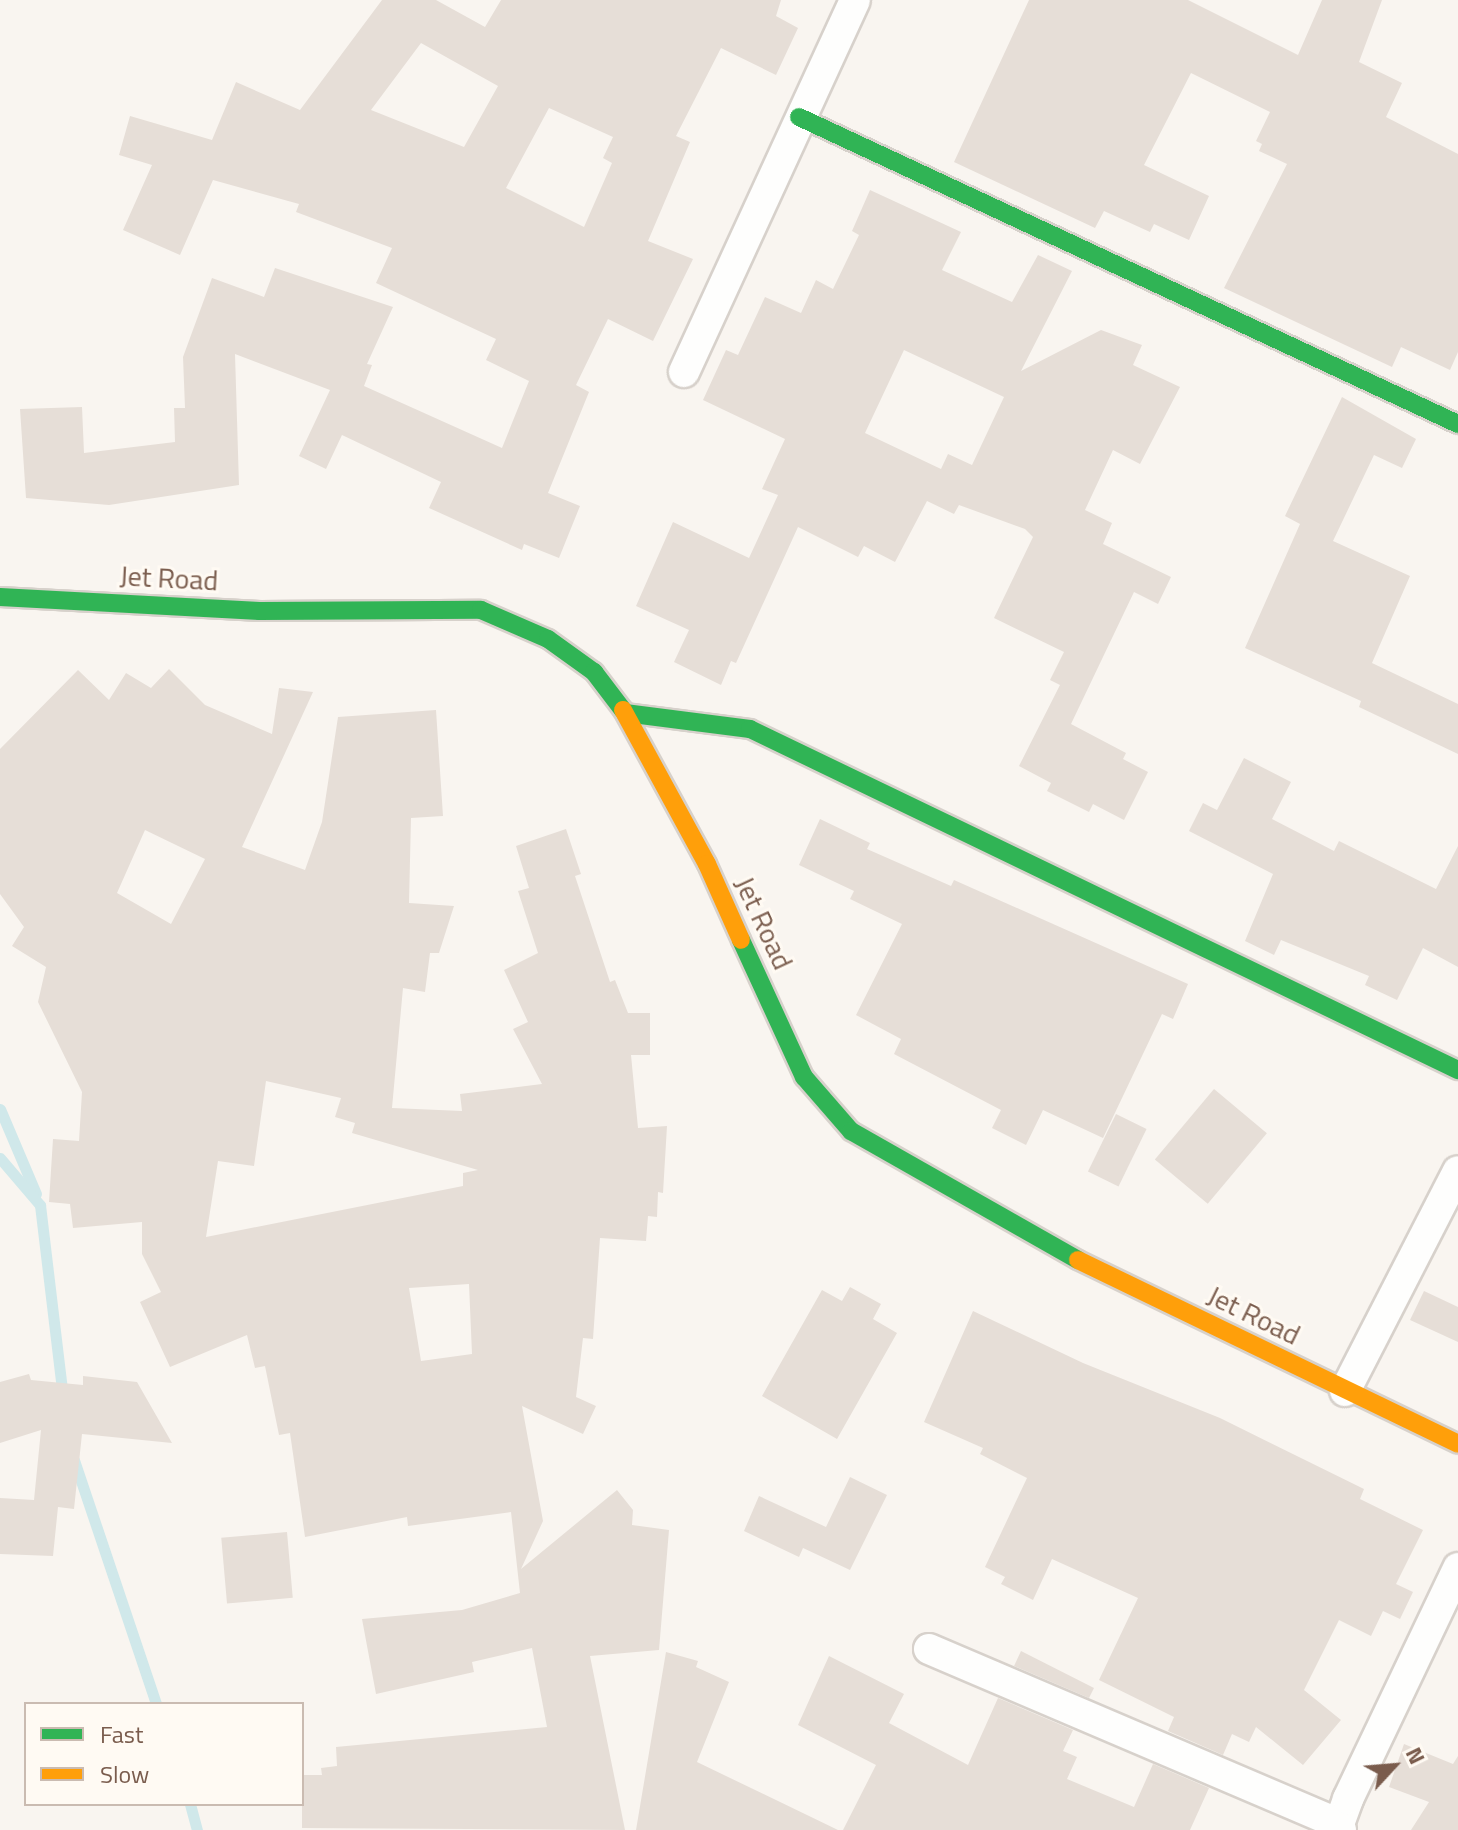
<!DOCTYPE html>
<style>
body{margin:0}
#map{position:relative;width:1458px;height:1830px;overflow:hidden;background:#f9f5f0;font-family:"Titillium Web",sans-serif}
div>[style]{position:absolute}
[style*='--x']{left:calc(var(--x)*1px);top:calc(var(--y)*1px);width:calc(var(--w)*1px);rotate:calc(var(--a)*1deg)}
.stream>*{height:11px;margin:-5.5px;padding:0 5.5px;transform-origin:5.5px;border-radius:5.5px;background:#d0e8ea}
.building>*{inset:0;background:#e6ded7;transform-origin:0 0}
.roads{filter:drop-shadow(2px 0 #d7d1cb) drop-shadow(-2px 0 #d7d1cb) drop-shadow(0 2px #d7d1cb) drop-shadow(0 -2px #d7d1cb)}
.street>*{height:30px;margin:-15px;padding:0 15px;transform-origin:15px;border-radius:15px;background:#fefefd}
.fast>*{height:18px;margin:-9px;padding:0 9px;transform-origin:9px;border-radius:9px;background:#30b455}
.slow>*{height:18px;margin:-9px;padding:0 9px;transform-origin:9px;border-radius:9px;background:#ff9f0a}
span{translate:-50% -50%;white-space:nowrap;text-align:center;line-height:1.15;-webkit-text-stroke:6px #fffaf3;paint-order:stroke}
.street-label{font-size:28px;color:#7a5c4d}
.legend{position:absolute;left:24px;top:1702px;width:280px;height:104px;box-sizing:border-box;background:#fffaf3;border:2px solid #cabbb1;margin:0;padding:10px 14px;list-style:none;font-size:24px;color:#7a5c4d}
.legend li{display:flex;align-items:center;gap:16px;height:40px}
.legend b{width:40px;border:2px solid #cabbb1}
.north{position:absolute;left:1354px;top:1726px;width:80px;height:80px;-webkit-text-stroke:6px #fffaf3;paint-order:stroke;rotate:64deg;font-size:22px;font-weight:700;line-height:32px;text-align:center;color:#7a5c4d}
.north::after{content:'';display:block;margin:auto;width:28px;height:36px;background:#7a5c4d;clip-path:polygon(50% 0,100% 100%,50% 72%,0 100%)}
</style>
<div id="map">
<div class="stream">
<div style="--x:0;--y:1109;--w:92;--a:67"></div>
<div style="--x:0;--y:1158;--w:62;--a:49.6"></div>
<div style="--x:40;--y:1205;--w:193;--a:83.2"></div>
<div style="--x:74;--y:1460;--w:257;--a:71.4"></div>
<div style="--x:190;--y:1804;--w:27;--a:75"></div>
</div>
<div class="building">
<div style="clip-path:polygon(evenodd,382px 0,436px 0,485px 27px,501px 0,781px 0,776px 16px,798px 28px,776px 75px,721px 48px,676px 136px,690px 142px,648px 241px,693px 259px,653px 341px,608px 319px,576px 385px,589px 392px,548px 493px,580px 506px,559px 558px,524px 544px,522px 550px,429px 508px,441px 482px,342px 435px,326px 469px,299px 456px,330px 390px,235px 354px,239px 485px,109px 505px,26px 498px,20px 409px,82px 407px,84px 453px,175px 442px,174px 408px,185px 408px,183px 357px,212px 278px,264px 297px,275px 268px,393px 307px,367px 364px,372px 365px,364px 386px,502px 448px,529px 381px,486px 360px,496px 339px,376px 283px,392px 248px,296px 212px,299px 204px,213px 180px,180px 255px,123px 230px,152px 165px,119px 155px,130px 116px,212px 140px,236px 82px,300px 110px,382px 0,421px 43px,498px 86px,464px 147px,371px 110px,421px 43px,382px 0,549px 108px,613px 137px,603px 158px,612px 163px,584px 227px,506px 188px,549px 108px)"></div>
<div style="clip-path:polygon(1029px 0,1188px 0,1298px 55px,1322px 0,1382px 0,1359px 62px,1402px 83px,1386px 117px,1458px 154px,1458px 352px,1450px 370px,1401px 347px,1392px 367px,1224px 288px,1287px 164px,1259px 151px,1262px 144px,1256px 141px,1270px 112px,1191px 73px,1144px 165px,1209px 196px,1189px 240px,1154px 224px,1150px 232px,1104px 211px,1095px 228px,954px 162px)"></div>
<div style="clip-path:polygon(evenodd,870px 190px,961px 232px,942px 270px,1012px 302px,1038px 255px,1072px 271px,1021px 371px,1101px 330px,1142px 345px,1133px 365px,1180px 387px,1140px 464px,1113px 450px,1085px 510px,1112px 523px,1103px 544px,1171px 577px,1158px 604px,1134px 592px,1071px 724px,1126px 753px,1123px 759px,1148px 772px,1124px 820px,1093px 804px,1089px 812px,1047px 791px,1051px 783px,1019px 766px,1060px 685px,1050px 680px,1064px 652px,994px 618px,1033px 537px,1025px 529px,959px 505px,954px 514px,927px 501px,895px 562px,864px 546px,858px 557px,798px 527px,736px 663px,731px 661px,721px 685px,674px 662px,689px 630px,636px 606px,673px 522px,749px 558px,778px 495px,762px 489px,785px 439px,703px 400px,726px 350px,738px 355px,765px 297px,801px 313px,816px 280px,833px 289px,859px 235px,852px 231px,870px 190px,904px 350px,1004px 397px,972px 465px,948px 454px,941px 469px,865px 433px,904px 350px)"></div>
<div style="clip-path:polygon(1342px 397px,1416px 439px,1402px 468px,1374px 455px,1333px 541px,1410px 576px,1372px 663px,1458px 704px,1458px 754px,1359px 707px,1361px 701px,1245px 648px,1300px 524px,1285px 516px)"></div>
<div style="clip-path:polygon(evenodd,169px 669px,205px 705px,272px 734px,279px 688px,313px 692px,242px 847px,305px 870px,322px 822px,338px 717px,436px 710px,443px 816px,411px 818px,409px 903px,454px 906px,439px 953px,430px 953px,425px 992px,403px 988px,392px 1108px,462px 1111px,460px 1094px,542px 1084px,513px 1029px,528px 1022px,504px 970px,538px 953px,518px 891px,529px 888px,516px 846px,566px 829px,581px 874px,575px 876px,610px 982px,615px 980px,628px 1013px,650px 1013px,650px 1055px,631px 1055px,638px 1128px,667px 1126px,663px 1193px,658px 1192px,657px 1217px,648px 1216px,646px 1241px,600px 1238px,593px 1339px,583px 1338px,576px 1397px,596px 1406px,583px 1434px,522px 1406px,543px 1521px,521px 1569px,617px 1490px,633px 1510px,632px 1525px,669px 1530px,659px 1650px,590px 1656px,625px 1830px,302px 1828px,302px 1775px,322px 1775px,321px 1768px,337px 1766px,336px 1747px,547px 1727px,532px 1648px,472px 1662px,474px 1672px,376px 1694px,362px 1619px,462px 1610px,520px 1593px,511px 1512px,408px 1526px,407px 1517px,305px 1537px,290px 1433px,279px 1435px,265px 1366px,255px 1368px,247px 1335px,170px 1367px,140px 1302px,161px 1292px,142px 1254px,142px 1222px,73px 1228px,70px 1204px,49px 1202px,53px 1139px,79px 1141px,82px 1092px,38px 1002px,46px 967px,12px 946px,24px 927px,0 894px,0 749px,78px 670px,109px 700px,126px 673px,151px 688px,169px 669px,145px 830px,205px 859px,171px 924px,117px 893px,145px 830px,169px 669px,266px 1081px,341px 1098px,335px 1117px,355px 1123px,352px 1133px,478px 1170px,463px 1173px,463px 1186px,206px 1237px,218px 1161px,254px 1166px,266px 1081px,169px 669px,469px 1284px,472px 1354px,421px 1361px,409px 1288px,469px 1284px)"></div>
<div style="clip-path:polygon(1244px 758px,1291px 782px,1272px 819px,1334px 851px,1339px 841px,1436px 889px,1458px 846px,1458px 967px,1423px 948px,1397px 1000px,1365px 985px,1369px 976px,1281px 940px,1274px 955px,1245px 941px,1273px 874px,1189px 831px,1203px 803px,1217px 810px)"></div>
<div style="clip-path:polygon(820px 819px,870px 843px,867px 849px,951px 886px,954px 880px,1188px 984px,1173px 1019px,1162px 1014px,1103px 1138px,1043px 1110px,1026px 1145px,992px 1128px,1001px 1110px,894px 1054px,901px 1039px,856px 1015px,902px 924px,850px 899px,854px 891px,799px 865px)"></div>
<div style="left:1214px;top:1089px;width:69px;height:92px;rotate:40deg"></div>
<div style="left:1116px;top:1114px;width:34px;height:64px;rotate:26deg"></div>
<div style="clip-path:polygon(850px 1287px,881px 1304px,873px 1319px,897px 1333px,837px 1439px,762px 1396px,822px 1290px,842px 1301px)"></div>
<div style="clip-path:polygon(1424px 1291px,1458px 1307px,1458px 1342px,1410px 1320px)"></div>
<div style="clip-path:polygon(973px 1311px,1083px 1363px,1220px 1418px,1364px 1489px,1360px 1499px,1423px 1530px,1396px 1584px,1413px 1592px,1400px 1619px,1383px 1611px,1371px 1636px,1339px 1620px,1304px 1690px,1341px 1720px,1303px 1765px,1256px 1727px,1249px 1742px,1232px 1734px,1223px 1755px,1168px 1731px,1174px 1717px,1099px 1680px,1138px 1598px,1052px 1559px,1033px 1600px,1001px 1584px,1005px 1577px,985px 1567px,1027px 1478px,980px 1454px,983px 1448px,924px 1422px)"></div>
<div style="clip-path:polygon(29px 1374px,31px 1380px,83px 1385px,83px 1376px,137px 1382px,172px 1443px,82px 1434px,74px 1509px,58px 1507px,53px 1556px,0 1554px,0 1498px,34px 1500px,41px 1430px,0 1443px,0 1382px)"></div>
<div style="clip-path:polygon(850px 1477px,887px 1495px,850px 1570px,803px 1548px,799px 1557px,744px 1531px,759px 1496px,826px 1527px)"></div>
<div style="left:287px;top:1532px;width:66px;height:66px;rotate:85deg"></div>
<div style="clip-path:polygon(1021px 1651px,1094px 1688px,1089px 1698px,1014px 1666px)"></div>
<div style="clip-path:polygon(666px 1652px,698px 1661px,696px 1667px,729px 1682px,697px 1762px,838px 1830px,636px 1830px)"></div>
<div style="clip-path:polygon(829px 1656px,904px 1694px,889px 1723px,968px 1765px,998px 1698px,1073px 1730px,1063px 1751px,1077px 1757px,1067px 1779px,1134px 1807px,1153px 1764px,1209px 1788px,1190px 1830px,843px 1830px,876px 1765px,798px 1725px)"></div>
<div style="clip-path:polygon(1404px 1744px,1453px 1764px,1458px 1756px,1458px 1830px,1411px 1830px,1429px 1802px,1389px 1787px)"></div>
</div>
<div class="roads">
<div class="street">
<div style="--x:684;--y:372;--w:409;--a:-65.3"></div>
<div style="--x:1345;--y:1391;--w:247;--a:-62.8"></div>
<div style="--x:929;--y:1649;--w:446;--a:23.1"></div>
<div style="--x:1339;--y:1824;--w:7;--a:117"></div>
<div style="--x:1341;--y:1830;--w:6;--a:-108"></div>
<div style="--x:1339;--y:1824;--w:27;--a:-70"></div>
<div style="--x:1348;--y:1799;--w:256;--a:-64.5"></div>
</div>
<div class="fast">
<div style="--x:799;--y:117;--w:727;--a:24.98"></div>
<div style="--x:0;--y:597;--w:260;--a:3.1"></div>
<div style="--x:260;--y:611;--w:221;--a:-0.3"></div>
<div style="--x:481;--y:610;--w:73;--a:23.4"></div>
<div style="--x:548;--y:639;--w:57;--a:35.7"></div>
<div style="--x:594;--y:672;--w:48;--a:52.7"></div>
<div style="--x:625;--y:713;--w:126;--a:7.3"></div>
<div style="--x:750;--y:729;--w:786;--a:25.72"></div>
<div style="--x:741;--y:940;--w:151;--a:65.3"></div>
<div style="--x:804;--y:1077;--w:72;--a:49"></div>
<div style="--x:851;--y:1131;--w:261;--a:29.6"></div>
</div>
<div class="slow">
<div style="--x:623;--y:710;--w:175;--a:61.4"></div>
<div style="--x:707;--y:864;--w:83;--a:65.9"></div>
<div style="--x:1078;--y:1260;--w:422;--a:25.8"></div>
</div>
</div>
<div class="street-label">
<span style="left:169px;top:578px;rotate:3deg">Jet Road</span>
<span style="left:764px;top:923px;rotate:65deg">Jet Road</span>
<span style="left:1254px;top:1315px;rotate:26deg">Jet Road</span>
</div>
<ul class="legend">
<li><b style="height:10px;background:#30b455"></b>Fast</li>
<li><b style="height:10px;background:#ff9f0a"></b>Slow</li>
</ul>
<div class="north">N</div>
</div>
